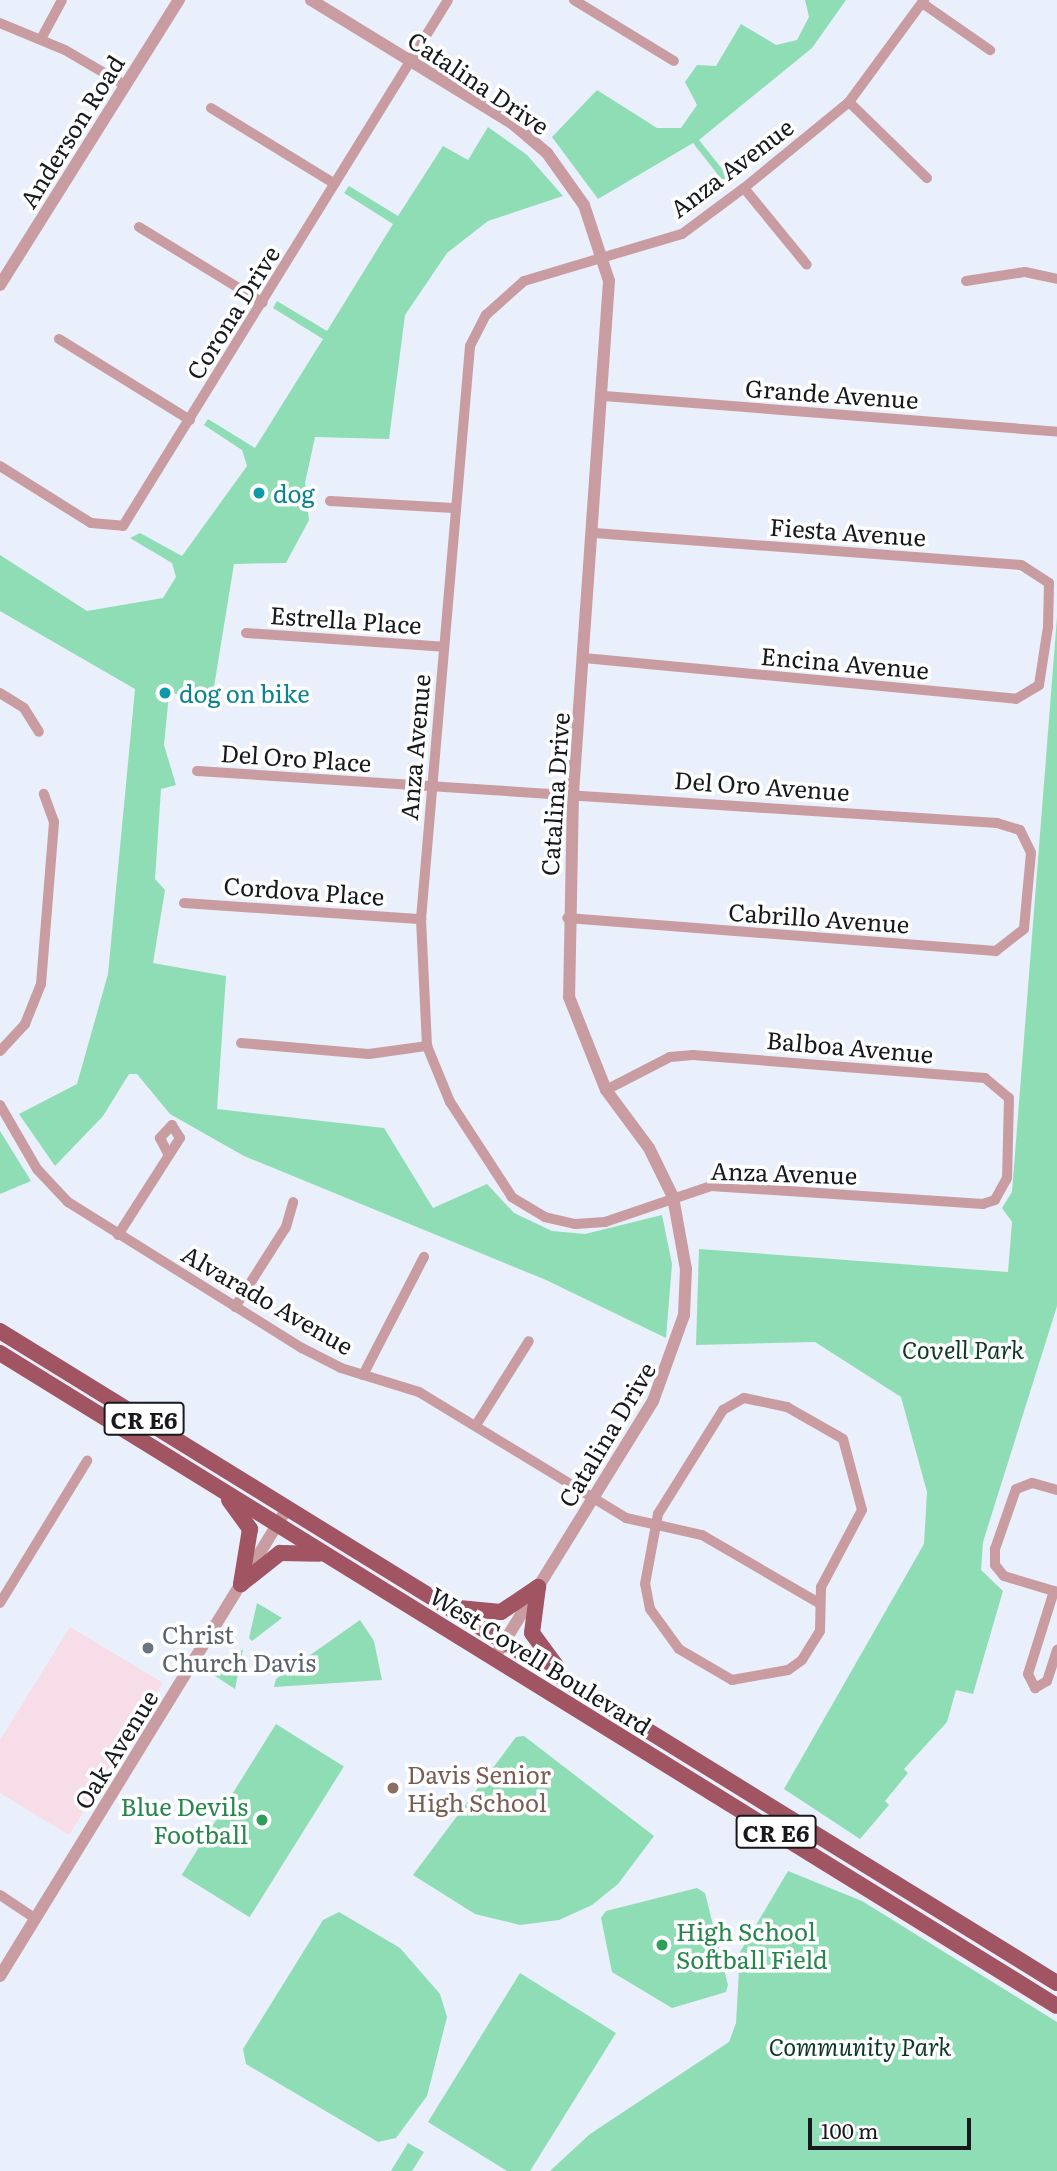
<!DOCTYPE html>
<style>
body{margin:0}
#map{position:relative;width:1057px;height:2171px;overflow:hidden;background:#e9effb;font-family:Literata,serif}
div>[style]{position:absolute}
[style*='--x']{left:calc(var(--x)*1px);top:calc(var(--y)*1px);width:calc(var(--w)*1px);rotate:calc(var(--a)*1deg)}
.commercial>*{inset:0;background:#f6dde7}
.green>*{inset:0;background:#8fddb5;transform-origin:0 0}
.minor>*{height:10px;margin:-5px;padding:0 5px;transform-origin:5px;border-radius:5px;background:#c99ca1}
.tertiary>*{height:12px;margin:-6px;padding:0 6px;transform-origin:6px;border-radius:6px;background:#c99ca1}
.primary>*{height:16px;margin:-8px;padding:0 8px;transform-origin:8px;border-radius:8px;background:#a15461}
.dots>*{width:19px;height:19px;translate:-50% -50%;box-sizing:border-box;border:4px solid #fff;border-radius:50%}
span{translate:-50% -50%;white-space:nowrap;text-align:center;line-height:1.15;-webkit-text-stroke:7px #fff;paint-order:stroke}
.shield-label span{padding:2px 5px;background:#fff;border:2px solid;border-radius:5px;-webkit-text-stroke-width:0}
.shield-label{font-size:23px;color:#17191d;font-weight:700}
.street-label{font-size:24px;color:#17191d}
.culture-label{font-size:24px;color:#0d838f}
.left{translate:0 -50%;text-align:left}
.park-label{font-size:24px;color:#0d3a27;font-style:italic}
.worship-label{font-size:24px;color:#5b616d}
.education-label{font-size:24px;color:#785e54}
.leisure-label{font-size:24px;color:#27864d}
.right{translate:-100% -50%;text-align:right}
.scale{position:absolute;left:808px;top:2118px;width:163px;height:32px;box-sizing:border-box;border:4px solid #17191d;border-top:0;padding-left:9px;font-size:21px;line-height:24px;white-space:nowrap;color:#17191d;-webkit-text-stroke:5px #fff;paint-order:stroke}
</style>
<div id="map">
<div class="commercial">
<div style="clip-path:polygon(70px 1627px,163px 1683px,69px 1835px,0 1793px,0 1740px)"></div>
</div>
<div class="green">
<div style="clip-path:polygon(805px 0,846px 0,812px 48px,699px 140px,731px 180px,726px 185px,693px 143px,598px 199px,552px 137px,597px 90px,657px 128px,681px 128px,697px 105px,685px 82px,697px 65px,716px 66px,741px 24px,776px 45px,797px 40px,809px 17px)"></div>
<div style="clip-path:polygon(488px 127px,527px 155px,563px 196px,488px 221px,447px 253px,405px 315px,389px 439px,315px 437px,305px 483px,309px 520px,286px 563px,234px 564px,213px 693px,169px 694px,164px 745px,176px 785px,161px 789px,155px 879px,165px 890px,153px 963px,226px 976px,217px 1109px,384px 1128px,433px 1208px,487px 1184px,514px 1213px,552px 1231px,585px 1234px,662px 1215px,672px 1264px,666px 1338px,546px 1280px,244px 1156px,170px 1114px,137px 1074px,129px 1074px,103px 1116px,55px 1166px,19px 1114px,77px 1084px,108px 974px,135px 689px,0 611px,0 555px,87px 611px,163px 598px,176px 577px,172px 563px,130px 538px,140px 533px,182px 556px,247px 466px,242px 450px,204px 425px,208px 419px,255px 448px,323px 339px,273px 308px,277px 301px,327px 331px,393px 224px,344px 193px,349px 186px,398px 216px,443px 146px,468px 160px)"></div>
<div style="clip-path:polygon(1057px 617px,1057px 1306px,983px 1542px,981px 1570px,1003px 1591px,973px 1694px,956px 1690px,947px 1722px,904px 1769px,908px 1773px,885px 1801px,889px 1805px,860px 1839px,784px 1789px,924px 1544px,927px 1492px,901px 1397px,815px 1342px,696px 1345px,699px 1249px,1008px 1272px,1012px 1222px,1002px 1208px,1012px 1192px)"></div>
<div style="clip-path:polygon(0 1131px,31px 1181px,0 1194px)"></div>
<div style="clip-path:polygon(257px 1603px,282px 1618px,252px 1641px,249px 1638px)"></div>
<div style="clip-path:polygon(360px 1620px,374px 1641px,382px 1680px,274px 1687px,276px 1679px)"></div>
<div style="clip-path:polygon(243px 1649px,235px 1689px,212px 1674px)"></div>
<div style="left:276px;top:1724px;width:80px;height:178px;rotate:32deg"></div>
<div style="clip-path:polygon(524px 1736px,654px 1836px,618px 1884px,592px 1905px,559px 1920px,520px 1925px,475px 1914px,413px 1875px,516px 1737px)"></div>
<div style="clip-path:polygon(788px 1871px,862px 1901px,1057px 2022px,1057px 2171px,550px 2171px,590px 2134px,729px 2042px,736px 2023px,740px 1952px)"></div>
<div style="clip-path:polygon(697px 1888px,705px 1893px,728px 1985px,726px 1992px,672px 2008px,612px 1972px,601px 1918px,606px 1911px)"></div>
<div style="clip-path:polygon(339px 1912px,400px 1948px,440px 1994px,447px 2017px,427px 2096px,396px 2138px,378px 2142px,246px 2064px,243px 2049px,323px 1920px)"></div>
<div style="clip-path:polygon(520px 1973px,616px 2033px,530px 2171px,507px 2171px,428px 2122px)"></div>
<div style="clip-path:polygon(408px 2143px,424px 2152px,412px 2171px,391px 2171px)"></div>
</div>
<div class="minor">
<div style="--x:574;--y:0;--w:117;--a:31.4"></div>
<div style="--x:922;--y:3;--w:83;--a:34.7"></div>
<div style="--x:0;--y:23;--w:70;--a:22.6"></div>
<div style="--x:65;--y:50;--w:69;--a:30.3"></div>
<div style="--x:41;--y:39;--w:44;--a:-61.7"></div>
<div style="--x:849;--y:102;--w:109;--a:44.3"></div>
<div style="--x:211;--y:108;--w:145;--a:31.5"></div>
<div style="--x:744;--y:188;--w:99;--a:50.7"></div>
<div style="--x:139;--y:227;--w:145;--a:31.5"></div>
<div style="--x:966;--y:281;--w:60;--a:-8.7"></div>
<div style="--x:1025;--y:272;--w:33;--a:12"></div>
<div style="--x:59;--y:339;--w:154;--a:31.7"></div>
<div style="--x:604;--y:396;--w:454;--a:4.5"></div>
<div style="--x:0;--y:466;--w:107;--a:32.1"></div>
<div style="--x:91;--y:523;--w:32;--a:5"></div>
<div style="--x:123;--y:526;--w:618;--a:-58.29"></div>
<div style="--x:330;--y:501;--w:123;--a:3.3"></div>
<div style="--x:246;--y:633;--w:198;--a:4"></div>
<div style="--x:584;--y:658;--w:434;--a:5.4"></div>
<div style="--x:1016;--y:699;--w:27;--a:-31"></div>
<div style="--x:1039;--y:685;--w:59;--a:-81.2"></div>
<div style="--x:1048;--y:627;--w:44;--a:-88.7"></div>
<div style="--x:1049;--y:583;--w:33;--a:-147"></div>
<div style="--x:1021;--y:565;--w:428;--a:-175.7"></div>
<div style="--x:0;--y:693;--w:28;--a:32"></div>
<div style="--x:24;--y:708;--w:28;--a:58"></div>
<div style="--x:197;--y:771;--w:802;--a:3.72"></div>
<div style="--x:997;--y:823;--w:24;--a:17"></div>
<div style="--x:1020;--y:830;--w:25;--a:64"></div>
<div style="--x:1031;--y:853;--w:76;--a:95.3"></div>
<div style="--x:1024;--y:929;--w:36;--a:142"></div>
<div style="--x:996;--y:951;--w:430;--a:-175.6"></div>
<div style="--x:184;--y:903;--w:238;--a:3.9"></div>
<div style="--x:241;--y:1043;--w:128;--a:4.9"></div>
<div style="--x:369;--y:1054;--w:59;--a:-7.9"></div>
<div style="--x:0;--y:1051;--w:37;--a:-47"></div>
<div style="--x:25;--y:1024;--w:43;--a:-68.2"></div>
<div style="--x:41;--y:984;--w:163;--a:-85.4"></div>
<div style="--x:54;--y:822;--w:30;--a:-110"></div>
<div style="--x:606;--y:1090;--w:72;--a:-27.3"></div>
<div style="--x:670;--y:1057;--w:23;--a:-5"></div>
<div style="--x:693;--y:1055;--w:293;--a:4.5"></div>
<div style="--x:985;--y:1078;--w:31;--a:40"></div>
<div style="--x:1009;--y:1098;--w:80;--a:91.4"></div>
<div style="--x:1007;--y:1178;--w:25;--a:119"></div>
<div style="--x:995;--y:1200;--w:13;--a:162"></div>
<div style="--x:983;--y:1204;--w:273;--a:-176.2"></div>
<div style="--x:711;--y:1186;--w:112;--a:161.2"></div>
<div style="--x:605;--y:1222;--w:30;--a:176"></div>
<div style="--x:575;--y:1224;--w:31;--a:-167"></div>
<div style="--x:545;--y:1217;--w:39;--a:-149"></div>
<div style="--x:512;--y:1197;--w:113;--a:-123.1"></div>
<div style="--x:450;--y:1102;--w:61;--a:-112.3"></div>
<div style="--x:427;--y:1046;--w:127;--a:-92.7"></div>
<div style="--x:421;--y:919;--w:575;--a:-85.11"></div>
<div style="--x:470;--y:346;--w:35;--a:-63"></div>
<div style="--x:486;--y:315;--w:51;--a:-41.8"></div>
<div style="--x:524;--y:281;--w:165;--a:-16.6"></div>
<div style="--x:682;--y:234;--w:77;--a:-36.6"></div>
<div style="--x:744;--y:188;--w:136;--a:-39.3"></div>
<div style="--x:849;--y:102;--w:127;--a:-53.7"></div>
<div style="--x:0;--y:1105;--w:74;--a:60"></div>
<div style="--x:37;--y:1169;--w:45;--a:46.8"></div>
<div style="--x:68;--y:1202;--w:276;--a:32"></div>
<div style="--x:302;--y:1348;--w:44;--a:27.1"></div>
<div style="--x:341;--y:1368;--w:82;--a:17.1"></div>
<div style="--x:419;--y:1392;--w:242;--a:31.3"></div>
<div style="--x:626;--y:1518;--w:78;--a:12.6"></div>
<div style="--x:702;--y:1535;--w:135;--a:30.2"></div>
<div style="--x:118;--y:1235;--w:115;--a:-57.4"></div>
<div style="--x:180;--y:1138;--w:15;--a:-122"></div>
<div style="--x:172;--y:1125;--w:18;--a:133"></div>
<div style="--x:160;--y:1138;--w:16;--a:63"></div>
<div style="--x:235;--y:1307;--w:95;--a:-57.5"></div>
<div style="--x:286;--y:1227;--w:26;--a:-74"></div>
<div style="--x:363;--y:1375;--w:133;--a:-62.7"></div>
<div style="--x:744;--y:1398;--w:44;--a:11.8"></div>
<div style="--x:787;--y:1407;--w:64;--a:29.7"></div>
<div style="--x:843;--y:1439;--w:73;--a:75"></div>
<div style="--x:862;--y:1510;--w:87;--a:118"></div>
<div style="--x:821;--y:1587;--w:44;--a:91.3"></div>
<div style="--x:820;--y:1631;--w:34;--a:122"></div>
<div style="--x:802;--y:1660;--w:17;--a:144"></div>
<div style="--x:788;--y:1670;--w:57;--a:169.9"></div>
<div style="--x:732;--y:1680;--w:61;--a:-149.7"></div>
<div style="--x:679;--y:1649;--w:49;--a:-125.9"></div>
<div style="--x:650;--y:1609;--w:25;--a:-101"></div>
<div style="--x:645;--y:1584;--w:71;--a:-79.5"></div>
<div style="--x:658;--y:1514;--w:123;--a:-58"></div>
<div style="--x:723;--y:1410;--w:24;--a:-30"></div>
<div style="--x:476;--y:1425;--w:99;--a:-57.8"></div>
<div style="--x:1057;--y:1490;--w:26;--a:-164"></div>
<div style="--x:1032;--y:1483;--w:17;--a:159"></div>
<div style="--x:1016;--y:1489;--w:64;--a:109.3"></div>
<div style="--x:995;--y:1549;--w:16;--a:90"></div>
<div style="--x:995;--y:1565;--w:14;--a:51"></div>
<div style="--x:1004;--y:1576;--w:55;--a:16.8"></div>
<div style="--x:1054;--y:1591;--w:87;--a:107.4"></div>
<div style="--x:1028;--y:1674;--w:16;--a:63"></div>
<div style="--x:1035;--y:1688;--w:14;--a:-30"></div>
<div style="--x:1047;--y:1681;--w:33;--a:-72"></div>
<div style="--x:0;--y:1603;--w:167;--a:-58.5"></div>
<div style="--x:0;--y:1895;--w:43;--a:33.7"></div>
</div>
<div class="tertiary">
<div style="--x:311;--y:0;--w:237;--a:31.5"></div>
<div style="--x:513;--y:124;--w:45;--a:40.5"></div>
<div style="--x:547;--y:153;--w:64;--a:54.6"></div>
<div style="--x:584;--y:205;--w:80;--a:71.8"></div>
<div style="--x:609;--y:281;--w:513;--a:94.02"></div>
<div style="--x:573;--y:793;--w:204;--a:91.1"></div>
<div style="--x:569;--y:997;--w:100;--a:68.3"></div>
<div style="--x:606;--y:1090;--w:72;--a:53.4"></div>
<div style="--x:649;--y:1148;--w:55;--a:63.9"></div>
<div style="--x:673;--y:1197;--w:73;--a:79.8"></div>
<div style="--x:686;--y:1269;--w:46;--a:92.5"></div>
<div style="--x:684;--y:1315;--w:91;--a:109.8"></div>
<div style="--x:653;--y:1401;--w:301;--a:121.7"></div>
<div style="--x:0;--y:285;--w:337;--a:-57.9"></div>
<div style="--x:0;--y:1976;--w:550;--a:-58.45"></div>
</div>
<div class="primary">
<div style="--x:0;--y:1331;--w:1242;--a:31.67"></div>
<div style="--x:0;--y:1353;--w:1242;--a:31.71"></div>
<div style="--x:229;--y:1500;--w:36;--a:54"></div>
<div style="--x:250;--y:1529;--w:56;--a:99.3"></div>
<div style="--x:241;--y:1584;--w:50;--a:-38.5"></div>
<div style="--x:280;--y:1553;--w:39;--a:1"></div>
<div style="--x:538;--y:1587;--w:46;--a:97.4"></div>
<div style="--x:532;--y:1633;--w:42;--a:53.7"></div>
<div style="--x:459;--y:1608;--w:42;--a:5.4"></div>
<div style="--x:501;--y:1612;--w:45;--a:-34"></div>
</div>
<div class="dots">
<div style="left:259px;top:493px;background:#0f9aa8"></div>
<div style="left:165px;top:693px;background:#0f9aa8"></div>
<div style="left:148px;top:1648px;background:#6b7280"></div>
<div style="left:393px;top:1788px;background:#8d6e63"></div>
<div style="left:262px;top:1820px;background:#2e9e5b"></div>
<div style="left:662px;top:1945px;background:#2e9e5b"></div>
</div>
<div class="shield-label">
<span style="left:144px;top:1419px">CR E6</span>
<span style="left:776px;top:1832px">CR E6</span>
</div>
<div class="street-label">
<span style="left:479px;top:82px;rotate:34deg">Catalina Drive</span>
<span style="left:71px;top:131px;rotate:-58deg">Anderson Road</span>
<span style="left:731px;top:167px;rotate:-37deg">Anza Avenue</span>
<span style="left:232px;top:312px;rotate:-58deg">Corona Drive</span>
<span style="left:832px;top:393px;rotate:4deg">Grande Avenue</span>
<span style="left:848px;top:531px;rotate:4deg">Fiesta Avenue</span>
<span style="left:346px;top:619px;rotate:4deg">Estrella Place</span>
<span style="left:845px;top:662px;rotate:5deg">Encina Avenue</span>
<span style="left:414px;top:747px;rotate:-85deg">Anza Avenue</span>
<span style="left:296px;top:757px;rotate:4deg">Del Oro Place</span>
<span style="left:762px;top:785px;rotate:4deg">Del Oro Avenue</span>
<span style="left:554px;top:794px;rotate:-86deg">Catalina Drive</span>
<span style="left:304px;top:890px;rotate:4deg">Cordova Place</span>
<span style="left:819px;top:917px;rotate:4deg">Cabrillo Avenue</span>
<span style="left:850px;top:1046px;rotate:5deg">Balboa Avenue</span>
<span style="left:784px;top:1172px;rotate:2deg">Anza Avenue</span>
<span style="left:268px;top:1299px;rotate:30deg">Alvarado Avenue</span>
<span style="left:606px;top:1434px;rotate:-59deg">Catalina Drive</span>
<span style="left:541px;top:1660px;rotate:32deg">West Covell Boulevard</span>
<span style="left:115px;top:1749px;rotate:-58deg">Oak Avenue</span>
</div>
<div class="culture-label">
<span class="left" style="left:273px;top:493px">dog</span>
<span class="left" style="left:179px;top:693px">dog on bike</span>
</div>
<div class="park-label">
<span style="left:963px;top:1349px">Covell Park</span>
<span style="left:860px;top:2046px">Community Park</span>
</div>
<div class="worship-label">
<span class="left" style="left:162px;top:1648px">Christ<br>Church Davis</span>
</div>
<div class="education-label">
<span class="left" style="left:407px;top:1788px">Davis Senior<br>High School</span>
</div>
<div class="leisure-label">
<span class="right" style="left:248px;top:1820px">Blue Devils<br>Football</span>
<span class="left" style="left:676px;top:1945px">High School<br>Softball Field</span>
</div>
<div class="scale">100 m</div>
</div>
